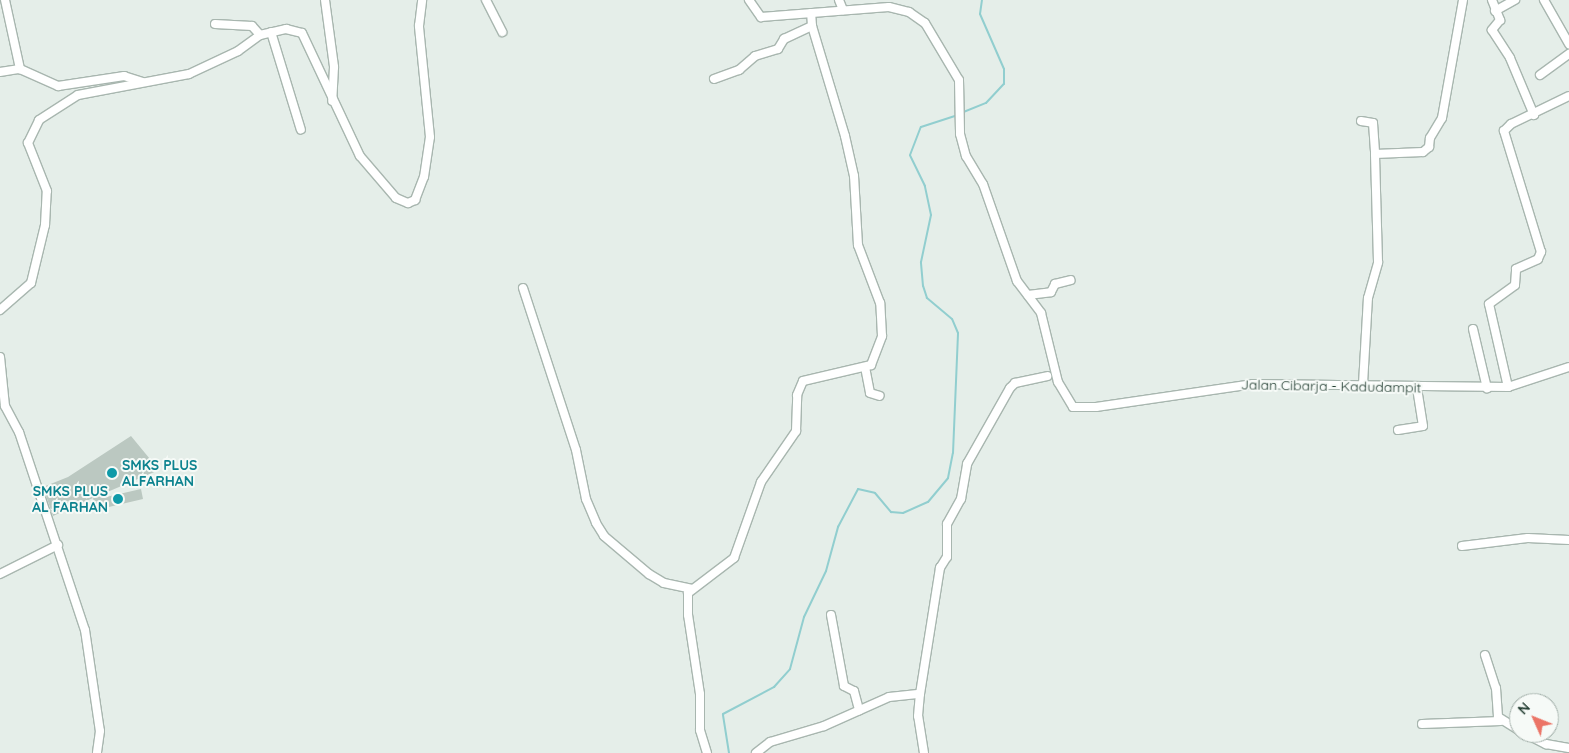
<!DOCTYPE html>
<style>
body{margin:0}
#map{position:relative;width:1569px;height:753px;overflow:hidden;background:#e5eee9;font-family:Quicksand,sans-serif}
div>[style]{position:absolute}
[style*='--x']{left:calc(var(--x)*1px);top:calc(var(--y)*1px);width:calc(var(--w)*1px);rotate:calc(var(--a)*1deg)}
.stream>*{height:2px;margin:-1px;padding:0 1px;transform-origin:1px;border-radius:1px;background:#91cecf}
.building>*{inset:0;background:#bbc8c1}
.roads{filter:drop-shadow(1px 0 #a8b6af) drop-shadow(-1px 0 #a8b6af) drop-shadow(0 1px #a8b6af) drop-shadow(0 -1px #a8b6af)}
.minor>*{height:8px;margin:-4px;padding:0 4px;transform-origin:4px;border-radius:4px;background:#fff}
.dots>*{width:14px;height:14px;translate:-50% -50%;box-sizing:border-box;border:2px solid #f6faf7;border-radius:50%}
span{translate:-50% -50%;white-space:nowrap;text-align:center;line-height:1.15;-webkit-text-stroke:4px #f6faf7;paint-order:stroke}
.street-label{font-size:14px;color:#253f34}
.culture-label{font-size:14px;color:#0d838f;font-weight:700}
.left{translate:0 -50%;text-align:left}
.right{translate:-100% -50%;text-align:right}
.north{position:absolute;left:1509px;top:693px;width:50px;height:50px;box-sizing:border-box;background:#f6faf7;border:1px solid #a2afa9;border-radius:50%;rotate:314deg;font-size:14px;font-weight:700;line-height:20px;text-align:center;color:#253f34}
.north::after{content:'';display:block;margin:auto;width:18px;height:22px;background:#eb7466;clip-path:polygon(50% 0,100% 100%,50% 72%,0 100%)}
</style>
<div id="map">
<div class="stream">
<div style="--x:961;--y:113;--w:27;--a:-22"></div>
<div style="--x:986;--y:103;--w:26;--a:-47"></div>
<div style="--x:1004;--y:84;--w:15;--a:-90"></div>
<div style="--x:1004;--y:69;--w:60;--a:-113.6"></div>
<div style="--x:980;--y:14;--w:14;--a:-82"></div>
<div style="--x:729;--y:753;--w:39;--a:-99"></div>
<div style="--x:723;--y:714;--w:58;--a:-27.9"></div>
<div style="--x:774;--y:687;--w:24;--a:-48"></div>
<div style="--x:790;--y:669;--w:54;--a:-74.9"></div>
<div style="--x:804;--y:617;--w:51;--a:-64.4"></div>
<div style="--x:826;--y:571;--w:46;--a:-74.7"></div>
<div style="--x:838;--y:527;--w:43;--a:-62.2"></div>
<div style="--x:858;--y:489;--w:17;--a:13"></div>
<div style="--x:875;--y:493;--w:25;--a:50"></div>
<div style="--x:891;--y:512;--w:12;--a:5"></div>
<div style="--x:903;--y:513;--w:27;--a:-24"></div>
<div style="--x:928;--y:502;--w:31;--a:-50"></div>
<div style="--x:948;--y:478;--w:25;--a:-79"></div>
<div style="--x:953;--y:453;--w:120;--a:-87.6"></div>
<div style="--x:958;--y:333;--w:15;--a:-113"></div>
<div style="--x:952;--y:319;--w:33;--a:-140"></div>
<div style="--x:927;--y:298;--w:13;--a:-108"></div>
<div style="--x:923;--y:286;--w:24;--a:-95"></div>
<div style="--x:921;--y:262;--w:48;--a:-78"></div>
<div style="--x:931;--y:215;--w:30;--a:-102"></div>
<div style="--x:925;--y:186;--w:34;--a:-116"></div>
<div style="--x:910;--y:155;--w:30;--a:-69"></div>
<div style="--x:921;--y:127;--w:38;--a:-18"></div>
</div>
<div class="building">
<div style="clip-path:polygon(131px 436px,159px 470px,105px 493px,106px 497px,141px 489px,143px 499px,96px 510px,93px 498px,53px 516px,43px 487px,68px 477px)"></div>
</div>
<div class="roads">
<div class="minor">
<div style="--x:5;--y:0;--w:71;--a:77.7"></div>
<div style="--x:325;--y:0;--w:68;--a:82.3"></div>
<div style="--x:334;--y:67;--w:34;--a:93"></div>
<div style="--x:486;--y:0;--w:36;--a:63"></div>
<div style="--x:749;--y:0;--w:21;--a:55"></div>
<div style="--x:761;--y:17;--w:128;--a:-4.5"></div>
<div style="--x:889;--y:7;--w:21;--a:14"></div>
<div style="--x:909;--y:12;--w:19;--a:35"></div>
<div style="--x:925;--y:23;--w:66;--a:59.2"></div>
<div style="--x:959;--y:80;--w:54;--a:88.9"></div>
<div style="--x:960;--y:134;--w:23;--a:75"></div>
<div style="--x:966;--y:156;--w:33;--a:59"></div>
<div style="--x:983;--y:184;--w:103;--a:70.7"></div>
<div style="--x:1017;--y:281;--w:40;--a:53"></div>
<div style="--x:1041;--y:313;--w:71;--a:76.2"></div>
<div style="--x:1058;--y:382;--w:29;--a:59"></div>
<div style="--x:1073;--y:407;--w:23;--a:0"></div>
<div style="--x:1096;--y:407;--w:159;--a:-8.3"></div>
<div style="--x:1253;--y:384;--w:255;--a:0.7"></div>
<div style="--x:1508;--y:387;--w:64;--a:-18.2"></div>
<div style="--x:839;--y:0;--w:11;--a:68"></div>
<div style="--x:1492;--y:0;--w:22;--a:68"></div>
<div style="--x:1500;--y:20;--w:13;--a:129"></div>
<div style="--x:1492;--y:30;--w:33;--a:57"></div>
<div style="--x:1510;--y:58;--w:62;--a:67.2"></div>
<div style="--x:1544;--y:0;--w:51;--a:60.4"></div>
<div style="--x:1495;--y:11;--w:23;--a:-29"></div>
<div style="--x:215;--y:24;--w:37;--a:3"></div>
<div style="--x:252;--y:26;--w:12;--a:48"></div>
<div style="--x:271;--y:32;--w:102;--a:73"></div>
<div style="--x:0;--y:72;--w:20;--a:-9"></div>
<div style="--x:20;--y:69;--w:42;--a:24.1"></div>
<div style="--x:58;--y:86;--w:67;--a:-8.6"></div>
<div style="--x:124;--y:76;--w:19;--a:18"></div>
<div style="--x:1540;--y:75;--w:36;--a:-36"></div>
<div style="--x:714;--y:79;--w:27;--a:-20"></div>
<div style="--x:739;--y:70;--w:21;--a:-41"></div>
<div style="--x:755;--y:56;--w:24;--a:-17"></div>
<div style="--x:778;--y:49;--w:12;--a:-59"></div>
<div style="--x:784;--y:39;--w:31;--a:-25"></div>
<div style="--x:1361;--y:121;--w:12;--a:9"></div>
<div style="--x:1373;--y:123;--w:31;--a:86"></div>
<div style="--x:523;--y:288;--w:170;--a:71.9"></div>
<div style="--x:576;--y:450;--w:50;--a:78.5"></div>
<div style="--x:586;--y:499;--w:26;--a:67"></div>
<div style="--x:596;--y:523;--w:15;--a:58"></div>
<div style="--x:604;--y:536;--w:59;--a:40.2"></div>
<div style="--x:649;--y:574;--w:17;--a:31"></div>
<div style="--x:664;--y:583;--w:29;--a:12"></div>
<div style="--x:1028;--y:295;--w:23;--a:-7"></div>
<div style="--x:1051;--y:292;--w:9;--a:-63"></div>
<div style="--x:1055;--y:284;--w:16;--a:-14"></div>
<div style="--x:0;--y:310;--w:41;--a:-41.1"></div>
<div style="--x:31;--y:283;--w:60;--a:-76.4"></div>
<div style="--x:45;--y:225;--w:34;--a:-87"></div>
<div style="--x:47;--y:191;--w:52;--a:-111.6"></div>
<div style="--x:28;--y:143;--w:25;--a:-64"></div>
<div style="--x:39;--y:120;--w:46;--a:-32.7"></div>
<div style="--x:78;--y:95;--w:113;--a:-10.7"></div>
<div style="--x:189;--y:74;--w:54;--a:-25.1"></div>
<div style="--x:238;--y:51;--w:27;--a:-36"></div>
<div style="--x:260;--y:35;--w:27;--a:-13"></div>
<div style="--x:286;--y:29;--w:16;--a:14"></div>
<div style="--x:302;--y:33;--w:136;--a:64.8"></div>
<div style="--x:360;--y:156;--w:55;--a:49.4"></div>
<div style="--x:396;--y:198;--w:13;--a:23"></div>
<div style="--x:408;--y:203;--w:8;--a:-23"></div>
<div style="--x:415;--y:200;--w:25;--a:-69"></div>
<div style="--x:424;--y:177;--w:40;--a:-81.5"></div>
<div style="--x:430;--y:137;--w:112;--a:-95.7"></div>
<div style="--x:419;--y:26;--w:26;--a:-83"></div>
<div style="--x:1473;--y:329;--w:61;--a:76.7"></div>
<div style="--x:0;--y:357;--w:49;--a:84.2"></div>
<div style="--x:5;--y:406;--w:30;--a:62"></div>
<div style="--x:19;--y:432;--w:209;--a:71.6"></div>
<div style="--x:85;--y:630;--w:102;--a:81.6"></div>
<div style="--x:100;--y:731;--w:22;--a:98"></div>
<div style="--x:865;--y:367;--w:26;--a:79"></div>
<div style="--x:870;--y:393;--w:10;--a:17"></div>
<div style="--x:1363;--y:384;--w:86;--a:-86.7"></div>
<div style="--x:1368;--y:298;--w:37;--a:-74"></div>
<div style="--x:1378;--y:262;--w:108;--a:-91.6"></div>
<div style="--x:1375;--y:154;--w:48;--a:-2.4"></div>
<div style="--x:1423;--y:152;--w:8;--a:-40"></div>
<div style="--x:1429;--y:147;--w:9;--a:-84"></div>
<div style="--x:1430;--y:138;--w:23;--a:-59"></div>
<div style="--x:1442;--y:118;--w:120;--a:-79.9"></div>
<div style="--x:1508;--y:387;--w:85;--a:-102.9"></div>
<div style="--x:1489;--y:304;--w:32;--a:-36"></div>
<div style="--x:1515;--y:285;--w:16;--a:-86"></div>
<div style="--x:1516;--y:269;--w:24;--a:-24"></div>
<div style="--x:1538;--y:259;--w:8;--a:-67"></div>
<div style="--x:1541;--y:252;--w:127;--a:-107"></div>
<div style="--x:1504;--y:131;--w:10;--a:-45"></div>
<div style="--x:1511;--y:124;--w:64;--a:-25.8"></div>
<div style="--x:1398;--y:430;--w:25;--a:-9"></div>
<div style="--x:1423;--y:426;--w:39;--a:-99"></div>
<div style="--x:1462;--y:546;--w:66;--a:-6.9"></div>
<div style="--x:1528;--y:538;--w:41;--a:2.8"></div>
<div style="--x:0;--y:574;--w:65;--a:-26.6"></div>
<div style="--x:831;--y:615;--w:72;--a:79.6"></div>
<div style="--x:844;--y:686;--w:11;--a:27"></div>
<div style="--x:854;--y:691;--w:20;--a:75"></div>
<div style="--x:1485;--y:655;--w:35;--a:72"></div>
<div style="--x:1496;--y:688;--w:29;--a:86"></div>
<div style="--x:1498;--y:717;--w:25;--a:32"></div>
<div style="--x:1422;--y:724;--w:79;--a:-2.2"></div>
<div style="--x:1524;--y:733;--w:25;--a:27"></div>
<div style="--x:1546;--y:744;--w:23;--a:10"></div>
<div style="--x:707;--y:753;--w:24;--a:-107"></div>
<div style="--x:700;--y:730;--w:36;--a:-90"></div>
<div style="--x:700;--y:694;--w:80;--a:-98.6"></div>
<div style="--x:688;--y:615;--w:22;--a:-90"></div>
<div style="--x:688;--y:593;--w:58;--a:-37.3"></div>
<div style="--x:734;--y:558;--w:81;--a:-70.4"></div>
<div style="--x:761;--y:482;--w:62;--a:-55.5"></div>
<div style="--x:796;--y:431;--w:36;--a:-88"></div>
<div style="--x:797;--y:395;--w:15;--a:-67"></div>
<div style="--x:803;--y:381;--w:70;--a:-13.2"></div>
<div style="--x:871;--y:365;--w:31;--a:-69"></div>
<div style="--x:882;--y:336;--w:33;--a:-93"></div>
<div style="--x:880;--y:303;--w:62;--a:-110.8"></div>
<div style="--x:858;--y:245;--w:69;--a:-93.3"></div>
<div style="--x:854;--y:176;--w:41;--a:-102.7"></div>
<div style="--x:845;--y:136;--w:115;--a:-106.7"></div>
<div style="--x:812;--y:26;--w:13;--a:-94"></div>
<div style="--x:756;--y:753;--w:18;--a:-38"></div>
<div style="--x:770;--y:742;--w:56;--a:-16.5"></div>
<div style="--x:824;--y:726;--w:71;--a:-24"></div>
<div style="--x:889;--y:697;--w:31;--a:-6"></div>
<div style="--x:924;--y:753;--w:37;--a:-99"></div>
<div style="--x:918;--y:716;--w:22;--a:-85"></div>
<div style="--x:920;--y:694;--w:128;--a:-81"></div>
<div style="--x:940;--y:568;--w:13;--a:-58"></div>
<div style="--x:947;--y:557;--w:33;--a:-90"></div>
<div style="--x:947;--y:524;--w:29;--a:-61"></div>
<div style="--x:961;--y:499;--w:36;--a:-80"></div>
<div style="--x:967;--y:464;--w:87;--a:-60.5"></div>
<div style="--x:1010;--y:388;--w:7;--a:-45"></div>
<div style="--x:1015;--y:383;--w:33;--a:-12"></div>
</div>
</div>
<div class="dots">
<div style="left:112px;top:473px;background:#0f9aa8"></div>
<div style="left:118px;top:499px;background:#0f9aa8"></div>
</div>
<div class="street-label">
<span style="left:1331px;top:386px;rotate:1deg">Jalan Cibarja - Kadudampit</span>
</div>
<div class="culture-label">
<span class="left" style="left:122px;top:473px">SMKS PLUS<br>ALFARHAN</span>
<span class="right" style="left:108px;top:499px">SMKS PLUS<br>AL FARHAN</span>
</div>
<div class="north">N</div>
</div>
